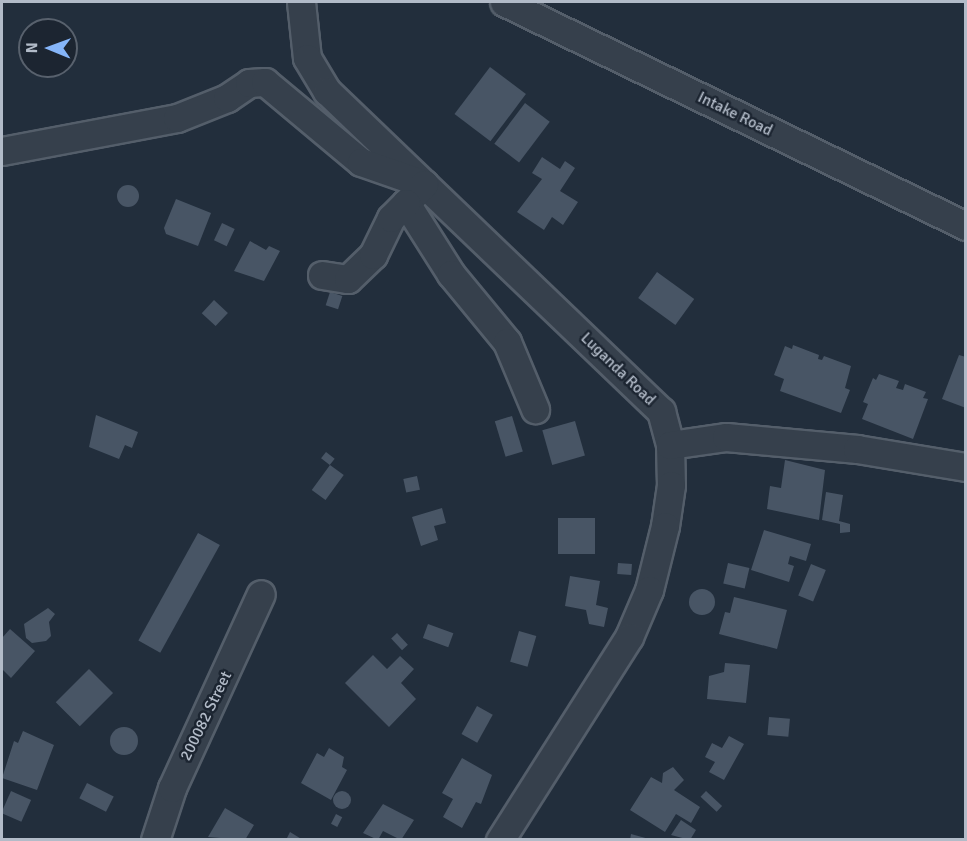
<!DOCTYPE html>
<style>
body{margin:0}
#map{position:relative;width:967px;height:841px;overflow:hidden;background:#222e3c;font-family:Signika,sans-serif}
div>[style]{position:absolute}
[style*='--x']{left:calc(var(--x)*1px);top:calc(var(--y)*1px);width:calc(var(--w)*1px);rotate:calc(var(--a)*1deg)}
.building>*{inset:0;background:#485565;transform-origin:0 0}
.round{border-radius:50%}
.roads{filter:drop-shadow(2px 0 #545e6a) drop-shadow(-2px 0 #545e6a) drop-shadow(0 2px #545e6a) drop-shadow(0 -2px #545e6a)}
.minor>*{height:27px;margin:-13.5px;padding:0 13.5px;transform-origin:13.5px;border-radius:13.5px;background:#36404c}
span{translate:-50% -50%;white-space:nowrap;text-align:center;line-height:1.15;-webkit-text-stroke:5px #1c2531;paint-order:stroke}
.street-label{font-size:16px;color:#b2bbc8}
.frame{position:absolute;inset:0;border:3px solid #b2bbc8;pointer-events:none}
.north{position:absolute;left:18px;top:18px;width:60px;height:60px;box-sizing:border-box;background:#1c2531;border:2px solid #58616d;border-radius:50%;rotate:271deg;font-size:16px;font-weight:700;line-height:24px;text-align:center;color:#b2bbc8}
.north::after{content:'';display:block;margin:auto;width:21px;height:27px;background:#85b5f9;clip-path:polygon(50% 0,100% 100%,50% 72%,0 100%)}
</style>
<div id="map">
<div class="building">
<div style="left:490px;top:67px;width:45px;height:59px;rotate:37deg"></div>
<div style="left:525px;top:103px;width:31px;height:51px;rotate:37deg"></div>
<div style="clip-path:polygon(542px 157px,560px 169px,565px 161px,575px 168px,560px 191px,578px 202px,563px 225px,552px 217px,544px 230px,517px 212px,542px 179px,532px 173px)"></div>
<div class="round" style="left:117px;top:185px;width:22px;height:22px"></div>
<div style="clip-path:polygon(176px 199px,211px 213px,198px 246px,166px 234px,164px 228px)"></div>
<div style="left:222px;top:223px;width:14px;height:19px;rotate:25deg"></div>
<div style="clip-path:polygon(250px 241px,266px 250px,269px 246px,280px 251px,264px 281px,234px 271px)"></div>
<div style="left:657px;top:272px;width:46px;height:32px;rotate:36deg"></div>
<div style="left:330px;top:292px;width:13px;height:14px;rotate:18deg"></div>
<div style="left:214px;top:300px;width:19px;height:18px;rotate:43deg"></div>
<div style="clip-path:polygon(793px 345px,819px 355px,818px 359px,822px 360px,824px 356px,851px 366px,845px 388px,850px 390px,841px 413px,780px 391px,784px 379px,774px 375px,785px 346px,792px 349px)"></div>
<div style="clip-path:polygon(959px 355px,966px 357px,966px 408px,942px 399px)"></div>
<div style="clip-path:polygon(879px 374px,899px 381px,896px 388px,903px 390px,905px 384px,926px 392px,923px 398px,928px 399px,913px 439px,862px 419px,868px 404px,863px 402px,873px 378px,876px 380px)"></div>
<div style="clip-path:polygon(96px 415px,138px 432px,132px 448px,125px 445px,119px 459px,89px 447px)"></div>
<div style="left:512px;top:416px;width:37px;height:18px;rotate:73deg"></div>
<div style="left:575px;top:421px;width:36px;height:34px;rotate:74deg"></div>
<div style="left:326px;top:452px;width:11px;height:8px;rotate:38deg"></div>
<div style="clip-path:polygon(785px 460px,825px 470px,819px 520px,767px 509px,770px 486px,781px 488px)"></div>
<div style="left:330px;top:465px;width:17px;height:31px;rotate:36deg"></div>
<div style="left:417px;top:476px;width:14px;height:14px;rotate:78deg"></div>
<div style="clip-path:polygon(826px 492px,843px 495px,839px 521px,850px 524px,850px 532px,840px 533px,840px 524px,822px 520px)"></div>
<div style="clip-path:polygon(442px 508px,446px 523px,434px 526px,438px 540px,421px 546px,412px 517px)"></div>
<div style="left:558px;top:518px;width:37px;height:36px"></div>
<div style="clip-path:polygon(764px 530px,811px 544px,806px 561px,790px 556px,788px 564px,794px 566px,789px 582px,751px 570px)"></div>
<div style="left:198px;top:533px;width:25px;height:123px;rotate:29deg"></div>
<div style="left:618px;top:563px;width:14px;height:11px;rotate:4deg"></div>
<div style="left:728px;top:563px;width:22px;height:21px;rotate:13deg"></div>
<div style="left:811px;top:564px;width:16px;height:34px;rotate:22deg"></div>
<div style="clip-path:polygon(570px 576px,600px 581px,596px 605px,608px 608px,604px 627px,589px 624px,586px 610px,565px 606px)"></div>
<div class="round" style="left:689px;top:589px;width:26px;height:26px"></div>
<div style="clip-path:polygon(734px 597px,787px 610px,777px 649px,719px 634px,725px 612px,730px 613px)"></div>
<div style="clip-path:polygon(48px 608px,55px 614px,49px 622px,51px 636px,46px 641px,32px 643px,26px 638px,24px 624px)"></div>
<div style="left:428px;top:624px;width:27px;height:15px;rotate:20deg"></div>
<div style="clip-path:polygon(10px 629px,35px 651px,11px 678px,2px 669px,2px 638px)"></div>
<div style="left:519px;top:631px;width:18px;height:32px;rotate:16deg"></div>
<div style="left:397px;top:633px;width:16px;height:8px;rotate:47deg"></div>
<div style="clip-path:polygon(373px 655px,387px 669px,400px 656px,414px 669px,401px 683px,416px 699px,389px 727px,345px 683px)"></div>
<div style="clip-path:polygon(725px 663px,750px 665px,746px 703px,707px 699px,709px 676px,724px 672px)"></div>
<div style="left:89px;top:669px;width:34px;height:47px;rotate:45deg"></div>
<div style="left:477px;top:706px;width:18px;height:32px;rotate:29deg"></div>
<div style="left:769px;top:717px;width:21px;height:18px;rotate:5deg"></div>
<div class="round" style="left:110px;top:727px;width:28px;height:28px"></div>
<div style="clip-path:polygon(23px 731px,54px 745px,37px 790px,2px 778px,14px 741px,18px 743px)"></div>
<div style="clip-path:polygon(729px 736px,744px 744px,724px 780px,709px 772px,715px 762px,705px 757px,712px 743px,722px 748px)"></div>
<div style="clip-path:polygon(329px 748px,344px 757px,342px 767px,347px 770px,331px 800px,301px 783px,317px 753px,324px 757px)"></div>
<div style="clip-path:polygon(462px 758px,492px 775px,481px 804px,476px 802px,462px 828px,443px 817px,453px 799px,442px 793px)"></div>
<div style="clip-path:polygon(673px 767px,684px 780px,674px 790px,700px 807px,691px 823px,676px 814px,665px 832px,630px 810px,651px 777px,662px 783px,663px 773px)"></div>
<div style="left:87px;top:783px;width:30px;height:17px;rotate:27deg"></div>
<div class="round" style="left:333px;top:791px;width:18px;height:18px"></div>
<div style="left:11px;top:791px;width:22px;height:24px;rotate:24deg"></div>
<div style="left:706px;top:791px;width:22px;height:8px;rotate:43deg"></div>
<div style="clip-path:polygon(383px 804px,414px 820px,401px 840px,383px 831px,378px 840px,363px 833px)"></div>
<div style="clip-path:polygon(225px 808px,254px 825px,245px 840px,208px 837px)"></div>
<div style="left:336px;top:814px;width:7px;height:11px;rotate:27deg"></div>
<div style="clip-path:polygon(681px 820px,696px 830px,690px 840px,671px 835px)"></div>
<div style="clip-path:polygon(290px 832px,303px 840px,286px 840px)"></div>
<div style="clip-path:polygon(631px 834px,649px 839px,649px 840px,630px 840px)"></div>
</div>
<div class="roads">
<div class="minor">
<div style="--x:301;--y:2;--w:56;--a:83.9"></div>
<div style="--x:307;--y:58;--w:39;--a:59"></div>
<div style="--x:327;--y:91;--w:463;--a:43.8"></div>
<div style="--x:661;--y:411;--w:35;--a:75"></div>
<div style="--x:670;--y:445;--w:40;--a:88.6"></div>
<div style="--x:671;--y:485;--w:41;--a:98.3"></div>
<div style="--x:665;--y:526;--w:66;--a:104"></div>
<div style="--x:649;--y:590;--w:51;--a:113.1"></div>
<div style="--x:629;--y:637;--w:241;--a:122.4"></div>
<div style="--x:504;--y:2;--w:513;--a:25.87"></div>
<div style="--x:2;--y:151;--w:178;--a:-10.7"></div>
<div style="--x:177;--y:118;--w:54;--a:-21.8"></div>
<div style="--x:227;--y:98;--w:27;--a:-34"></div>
<div style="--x:249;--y:83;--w:16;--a:-4"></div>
<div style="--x:265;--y:82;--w:125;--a:39.8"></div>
<div style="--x:361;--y:162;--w:67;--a:19.2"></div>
<div style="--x:424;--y:184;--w:26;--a:133"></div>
<div style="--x:406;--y:203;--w:84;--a:57.6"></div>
<div style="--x:451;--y:274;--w:88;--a:50.5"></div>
<div style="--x:507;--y:342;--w:73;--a:67.3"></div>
<div style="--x:322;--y:275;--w:26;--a:9"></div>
<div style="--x:348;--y:279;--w:35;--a:-44"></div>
<div style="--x:373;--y:255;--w:41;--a:-64.1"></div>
<div style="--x:391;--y:218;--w:21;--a:-45"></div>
<div style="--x:670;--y:445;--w:57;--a:-8.1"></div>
<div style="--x:726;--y:437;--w:132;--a:5.2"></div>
<div style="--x:857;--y:449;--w:110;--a:9.4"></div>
<div style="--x:155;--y:840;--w:55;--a:-71.9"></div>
<div style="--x:172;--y:788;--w:213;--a:-65.4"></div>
</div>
</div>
<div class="street-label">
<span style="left:735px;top:114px;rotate:26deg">Intake Road</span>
<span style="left:618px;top:369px;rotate:44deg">Luganda Road</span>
<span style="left:206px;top:716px;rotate:-64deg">200082 Street</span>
</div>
<div class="frame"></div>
<div class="north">N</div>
</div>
